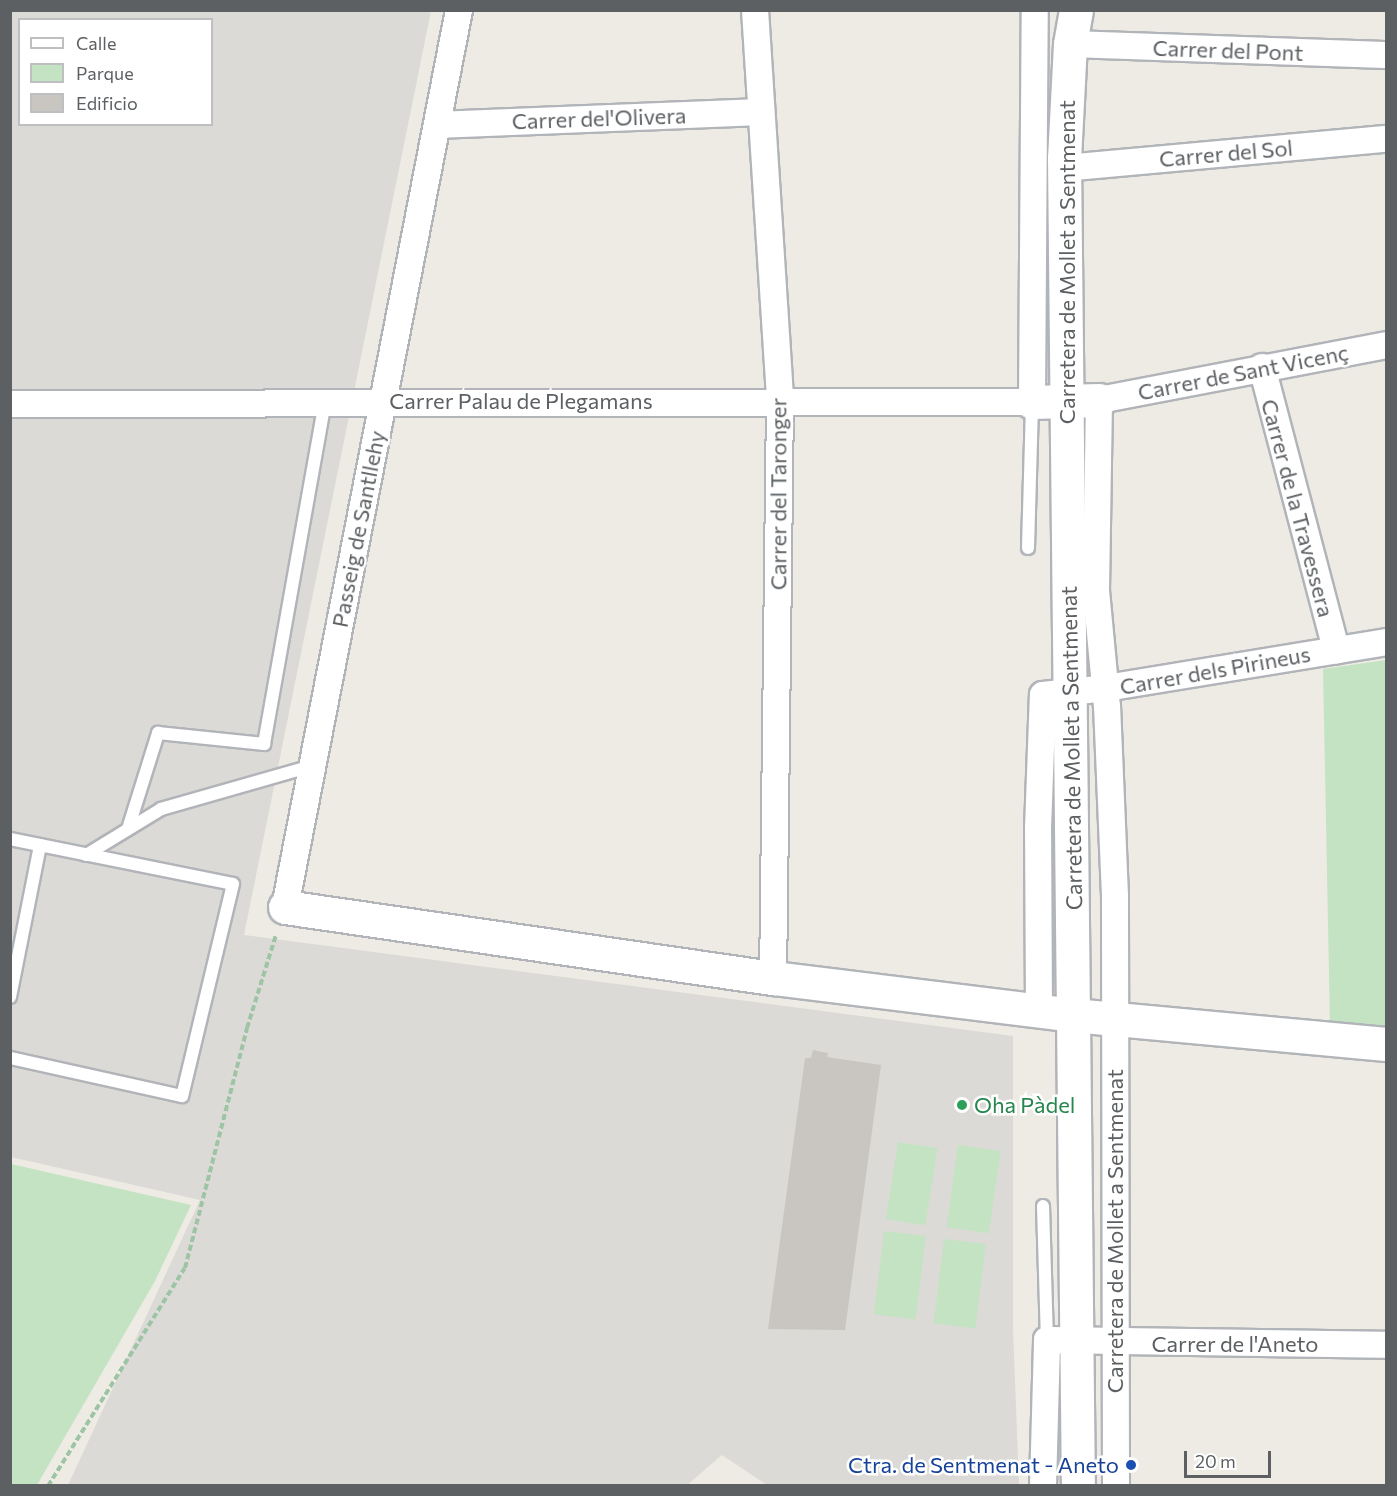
<!DOCTYPE html>
<meta charset="utf-8">
<style>
body{margin:0}
#map{position:relative;width:1397px;height:1496px;overflow:hidden;background:#edebe4;font-family:Commissioner,sans-serif}
div>[style]{position:absolute}
[style*='--x']{left:calc(var(--x)*1px);top:calc(var(--y)*1px);width:calc(var(--w)*1px);rotate:calc(var(--a)*1deg)}
.industrial>*{inset:0;background:#dcdad6}
.green>*{inset:0;background:#c4e3c2;transform-origin:0 0}
.building>*{inset:0;background:#c9c5c0}
.path>*{height:4px;margin-top:-2px;transform-origin:0;background:repeating-linear-gradient(90deg,#9cc4a5 0 6px,transparent 0 9px)}
.roads{filter:drop-shadow(2px 0 #b1b4b8) drop-shadow(-2px 0 #b1b4b8) drop-shadow(0 2px #b1b4b8) drop-shadow(0 -2px #b1b4b8)}
.lane>*{height:12px;margin:-6px;padding:0 6px;transform-origin:6px;border-radius:6px;background:#fff}
.street>*{height:26px;margin:-13px;padding:0 13px;transform-origin:13px;border-radius:13px;background:#fff}
.secondary>*{height:33px;margin:-16.5px;padding:0 16.5px;transform-origin:16.5px;border-radius:16.5px;background:#fff}
.dots>*{width:16px;height:16px;translate:-50% -50%;box-sizing:border-box;border:3px solid #fff;border-radius:50%}
span{translate:-50% -50%;white-space:nowrap;text-align:center;line-height:1.15;-webkit-text-stroke:5px #fff;paint-order:stroke}
.street-label{font-size:22px;color:#5c6063}
.leisure-label{font-size:22px;color:#27864d}
.left{translate:0 -50%;text-align:left}
.transit-label{font-size:22px;color:#164399}
.right{translate:-100% -50%;text-align:right}
.frame{position:absolute;inset:0;border:12px solid #5c6063;pointer-events:none}
.legend{position:absolute;left:18px;top:18px;width:195px;height:108px;box-sizing:border-box;background:#fff;border:2px solid #bebfc1;margin:0;padding:8px 10px;list-style:none;font-size:18px;color:#5c6063}
.legend li{display:flex;align-items:center;gap:12px;height:30px}
.legend b{width:30px;border:2px solid #bebfc1}
.scale{position:absolute;left:1184px;top:1451px;width:87px;height:27px;box-sizing:border-box;border:3px solid #5c6063;border-top:0;padding-left:8px;font-size:18px;line-height:21px;white-space:nowrap;color:#5c6063;-webkit-text-stroke:4px #fff;paint-order:stroke}
</style>
<div id="map">
<div class="industrial">
<div style="clip-path:polygon(evenodd,11px 11px,431px 11px,244px 935px,1013px 1036px,1013px 1328px,1019px 1485px,767px 1485px,722px 1455px,686px 1486px,68px 1485px,200px 1200px,11px 1157px,11px 11px,20px 20px,212px 20px,212px 124px,20px 124px,20px 20px)"></div>
</div>
<div class="green">
<div style="clip-path:polygon(1386px 660px,1386px 1030px,1330px 1025px,1323px 669px)"></div>
<div style="left:898px;top:1142px;width:40px;height:78px;rotate:9deg"></div>
<div style="left:958px;top:1145px;width:43px;height:83px;rotate:8deg"></div>
<div style="clip-path:polygon(11px 1164px,191px 1205px,155px 1281px,37px 1485px,11px 1485px)"></div>
<div style="left:884px;top:1231px;width:42px;height:84px;rotate:7deg"></div>
<div style="left:944px;top:1239px;width:42px;height:85px;rotate:7deg"></div>
</div>
<div class="building">
<div style="clip-path:polygon(813px 1050px,828px 1053px,827px 1057px,881px 1065px,845px 1330px,768px 1329px,805px 1058px,811px 1058px)"></div>
</div>
<div class="path">
<div style="--x:48;--y:1486;--w:257;--a:-57.9"></div>
<div style="--x:185;--y:1268;--w:248;--a:-75.5"></div>
<div style="--x:247;--y:1028;--w:97;--a:-72.7"></div>
</div>
<div class="roads">
<div class="lane">
<div style="--x:1028;--y:548;--w:145;--a:-88.4"></div>
<div style="--x:128;--y:829;--w:101;--a:-72.6"></div>
<div style="--x:158;--y:733;--w:107;--a:5.9"></div>
<div style="--x:264;--y:744;--w:347;--a:-79.9"></div>
<div style="--x:10;--y:839;--w:227;--a:11.4"></div>
<div style="--x:233;--y:884;--w:218;--a:103.5"></div>
<div style="--x:182;--y:1096;--w:176;--a:-167.5"></div>
<div style="--x:86;--y:855;--w:88;--a:-31.5"></div>
<div style="--x:161;--y:809;--w:157;--a:-15.9"></div>
<div style="--x:10;--y:997;--w:155;--a:-78.8"></div>
<div style="--x:1043;--y:1206;--w:134;--a:88.3"></div>
</div>
<div class="street">
<div style="--x:755;--y:10;--w:391;--a:86.3"></div>
<div style="--x:780;--y:400;--w:578;--a:90.69"></div>
<div style="--x:1070;--y:44;--w:316;--a:2"></div>
<div style="--x:437;--y:125;--w:324;--a:-2.3"></div>
<div style="--x:1065;--y:168;--w:322;--a:-5.2"></div>
<div style="--x:1262;--y:367;--w:293;--a:75.3"></div>
<div style="--x:10;--y:404;--w:1022;--a:-0.11"></div>
<div style="--x:1032;--y:402;--w:392;--a:-89.6"></div>
<div style="--x:285;--y:907;--w:914;--a:-79.02"></div>
<div style="--x:1039;--y:1010;--w:181;--a:-90.3"></div>
<div style="--x:1038;--y:829;--w:134;--a:-87.9"></div>
<div style="--x:1043;--y:695;--w:63;--a:-6.3"></div>
<div style="--x:1106;--y:688;--w:284;--a:-9.3"></div>
<div style="--x:1043;--y:1486;--w:146;--a:-88.4"></div>
<div style="--x:1047;--y:1340;--w:339;--a:0.8"></div>
<div style="--x:1116;--y:1486;--w:590;--a:-90.1"></div>
<div style="--x:1115;--y:896;--w:189;--a:-92.4"></div>
<div style="--x:1107;--y:707;--w:118;--a:-95.4"></div>
<div style="--x:1096;--y:590;--w:190;--a:-89.1"></div>
<div style="--x:1099;--y:400;--w:292;--a:-10.8"></div>
</div>
<div class="secondary">
<div style="--x:1076;--y:10;--w:35;--a:100"></div>
<div style="--x:1070;--y:44;--w:114;--a:93"></div>
<div style="--x:1064;--y:158;--w:1328;--a:89.4"></div>
<div style="--x:1032;--y:402;--w:67;--a:-1.7"></div>
<div style="--x:285;--y:907;--w:493;--a:8.3"></div>
<div style="--x:773;--y:978;--w:302;--a:7"></div>
<div style="--x:1073;--y:1015;--w:314;--a:5.3"></div>
</div>
</div>
<div class="dots">
<div style="left:962px;top:1105px;background:#2e9e5b"></div>
<div style="left:1131px;top:1465px;background:#1a4fb4"></div>
</div>
<div class="street-label">
<span style="left:1228px;top:50px;rotate:2deg">Carrer del Pont</span>
<span style="left:599px;top:118px;rotate:-2deg">Carrer del'Olivera</span>
<span style="left:1226px;top:153px;rotate:-5deg">Carrer del Sol</span>
<span style="left:1067px;top:262px;rotate:-90deg">Carretera de Mollet a Sentmenat</span>
<span style="left:1243px;top:372px;rotate:-11deg">Carrer de Sant Vicenç</span>
<span style="left:521px;top:401px">Carrer Palau de Plegamans</span>
<span style="left:778px;top:494px;rotate:-90deg">Carrer del Taronger</span>
<span style="left:1298px;top:508px;rotate:75deg">Carrer de la Travessera</span>
<span style="left:358px;top:529px;rotate:-79deg">Passeig de Santllehy</span>
<span style="left:1215px;top:670px;rotate:-10deg">Carrer dels Pirineus</span>
<span style="left:1071px;top:748px;rotate:-91deg">Carretera de Mollet a Sentmenat</span>
<span style="left:1115px;top:1231px;rotate:-90deg">Carretera de Mollet a Sentmenat</span>
<span style="left:1235px;top:1344px">Carrer de l'Aneto</span>
</div>
<div class="leisure-label">
<span class="left" style="left:974px;top:1105px">Oha Pàdel</span>
</div>
<div class="transit-label">
<span class="right" style="left:1119px;top:1465px">Ctra. de Sentmenat - Aneto</span>
</div>
<div class="frame"></div>
<ul class="legend">
<li><b style="height:8px;background:#fff"></b>Calle</li>
<li><b style="height:16px;background:#c4e3c2"></b>Parque</li>
<li><b style="height:16px;background:#c9c5c0"></b>Edificio</li>
</ul>
<div class="scale">20 m</div>
</div>
